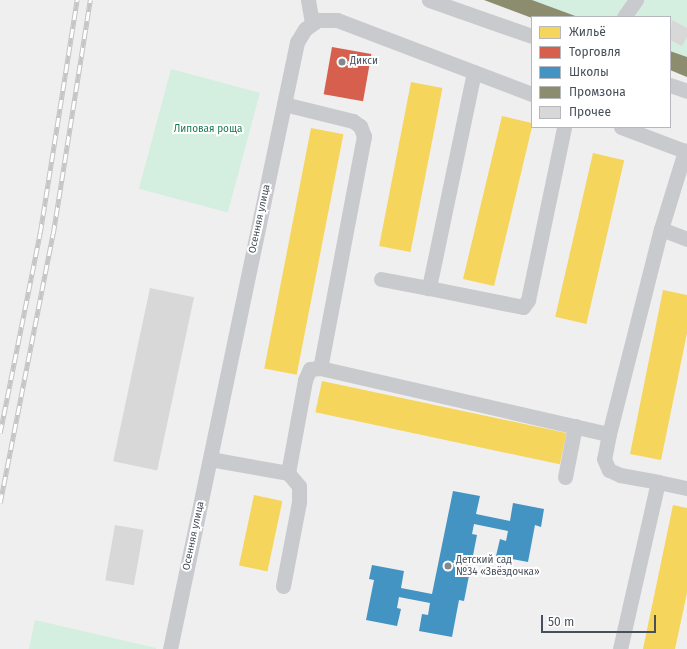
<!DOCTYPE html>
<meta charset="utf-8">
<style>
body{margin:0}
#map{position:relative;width:687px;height:649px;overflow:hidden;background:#efefef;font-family:"Fira Sans",sans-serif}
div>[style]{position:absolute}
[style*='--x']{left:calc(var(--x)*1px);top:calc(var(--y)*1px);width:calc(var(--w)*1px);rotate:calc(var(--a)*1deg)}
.green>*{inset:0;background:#d4eee0;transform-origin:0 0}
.homes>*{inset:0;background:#f6d55c;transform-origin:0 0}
.shops>*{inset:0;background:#d6604d;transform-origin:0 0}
.schools>*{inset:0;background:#4393c3}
.industry>*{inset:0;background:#8c8c6e}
.building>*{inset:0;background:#d8d8d9;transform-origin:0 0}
.minor>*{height:15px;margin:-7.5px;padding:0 7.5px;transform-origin:7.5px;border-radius:7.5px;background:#c9cacd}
.rail>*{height:4.5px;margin-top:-2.25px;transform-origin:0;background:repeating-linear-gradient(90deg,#fff 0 9px,#c4c5c7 0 18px);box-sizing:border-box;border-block:1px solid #c4c5c7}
.dots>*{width:11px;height:11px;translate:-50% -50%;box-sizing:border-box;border:2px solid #fff;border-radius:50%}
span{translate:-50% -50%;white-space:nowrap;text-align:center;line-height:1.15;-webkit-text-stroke:4px #fff;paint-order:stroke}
.poi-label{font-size:10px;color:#47505a}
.left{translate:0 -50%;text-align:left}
.park-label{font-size:10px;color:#1b7951}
.street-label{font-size:10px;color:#47505a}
.legend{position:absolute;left:531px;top:16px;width:140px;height:112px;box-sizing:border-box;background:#fff;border:1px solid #b5b9bd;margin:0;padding:5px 7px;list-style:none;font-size:12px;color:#47505a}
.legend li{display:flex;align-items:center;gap:8px;height:20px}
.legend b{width:20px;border:1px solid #b5b9bd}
.scale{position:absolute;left:541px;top:615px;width:115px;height:18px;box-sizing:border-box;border:2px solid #47505a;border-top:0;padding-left:5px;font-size:12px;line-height:14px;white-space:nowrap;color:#47505a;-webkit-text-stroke:3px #fff;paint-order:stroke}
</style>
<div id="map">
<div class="green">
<div style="clip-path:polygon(532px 0,687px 0,687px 57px,670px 51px,670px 17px,578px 17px)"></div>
<div style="left:171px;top:69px;width:92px;height:124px;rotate:15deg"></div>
<div style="clip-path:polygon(35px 620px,156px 648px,156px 649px,29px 649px)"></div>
</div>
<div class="homes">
<div style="left:411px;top:82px;width:32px;height:167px;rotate:11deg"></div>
<div style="clip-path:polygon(502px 116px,532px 123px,532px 127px,494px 286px,463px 279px)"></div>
<div style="left:311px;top:128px;width:33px;height:245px;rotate:11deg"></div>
<div style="left:593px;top:153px;width:32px;height:168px;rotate:13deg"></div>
<div style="clip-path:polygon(663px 290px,687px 295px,687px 333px,661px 460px,630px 454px)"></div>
<div style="left:322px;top:381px;width:250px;height:32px;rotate:12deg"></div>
<div style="left:254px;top:495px;width:29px;height:72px;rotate:12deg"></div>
<div style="clip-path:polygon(673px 505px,687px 508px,687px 593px,675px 649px,643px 649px)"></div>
</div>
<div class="shops">
<div style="left:332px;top:47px;width:40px;height:48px;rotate:10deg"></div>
</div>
<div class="schools">
<div style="clip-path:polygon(453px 491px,480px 496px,476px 514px,510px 521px,513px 503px,544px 509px,541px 527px,535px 525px,528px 562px,496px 556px,500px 539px,506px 541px,508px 531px,474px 524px,472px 534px,477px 535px,464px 601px,459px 600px,452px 637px,419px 631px,422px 614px,428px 615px,430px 603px,399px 597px,397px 608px,401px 609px,397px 626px,366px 620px,374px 580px,369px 579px,372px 565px,404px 571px,401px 588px,432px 594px)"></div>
</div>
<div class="industry">
<div style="clip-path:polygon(484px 0,532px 0,578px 17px,532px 18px)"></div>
<div style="clip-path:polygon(670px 51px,687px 57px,687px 77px,670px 70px)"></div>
</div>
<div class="building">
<div style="clip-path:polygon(672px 20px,687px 28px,687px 37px,682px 46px,670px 40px)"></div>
<div style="left:150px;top:288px;width:45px;height:177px;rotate:12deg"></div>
<div style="left:115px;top:525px;width:29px;height:56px;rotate:10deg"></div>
</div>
<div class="minor">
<div style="--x:308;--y:0;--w:23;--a:80"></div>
<div style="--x:429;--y:0;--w:109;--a:19.3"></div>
<div style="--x:624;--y:17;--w:21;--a:-55"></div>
<div style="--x:474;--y:72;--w:221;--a:101.8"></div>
<div style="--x:429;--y:288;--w:96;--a:11.4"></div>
<div style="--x:523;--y:307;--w:9;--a:-54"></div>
<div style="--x:528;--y:300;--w:177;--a:-78.2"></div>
<div style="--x:670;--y:85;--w:18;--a:19"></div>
<div style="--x:284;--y:104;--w:71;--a:13.8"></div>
<div style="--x:353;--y:121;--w:9;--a:36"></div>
<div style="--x:360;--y:126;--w:11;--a:68"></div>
<div style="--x:364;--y:136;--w:236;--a:100.7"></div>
<div style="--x:621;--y:127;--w:71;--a:20.7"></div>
<div style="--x:661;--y:229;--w:28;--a:21"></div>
<div style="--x:381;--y:279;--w:49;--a:10.6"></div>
<div style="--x:609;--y:434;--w:25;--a:101"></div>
<div style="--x:604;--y:459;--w:12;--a:66"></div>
<div style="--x:609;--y:470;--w:12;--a:24"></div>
<div style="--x:620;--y:475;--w:39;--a:10"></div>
<div style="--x:210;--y:459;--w:79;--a:10.2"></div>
<div style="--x:288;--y:473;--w:95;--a:-79.6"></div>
<div style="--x:305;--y:380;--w:12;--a:-66"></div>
<div style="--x:310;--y:369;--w:10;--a:-6"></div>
<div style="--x:320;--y:368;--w:296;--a:12.9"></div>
<div style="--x:609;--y:434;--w:211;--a:-75.8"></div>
<div style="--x:661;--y:229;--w:82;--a:-72.9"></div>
<div style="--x:565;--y:477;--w:52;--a:-78.9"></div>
<div style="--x:283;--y:586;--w:86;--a:-79.2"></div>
<div style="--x:299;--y:502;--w:16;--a:-90"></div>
<div style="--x:299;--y:486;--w:17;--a:-130"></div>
<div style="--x:170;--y:649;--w:620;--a:-78.18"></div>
<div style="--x:297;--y:42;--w:15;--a:-58"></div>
<div style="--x:305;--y:29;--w:16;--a:-35"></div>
<div style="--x:318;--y:20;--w:19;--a:0"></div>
<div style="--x:337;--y:20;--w:209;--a:20.8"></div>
<div style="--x:620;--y:649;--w:171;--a:-77.2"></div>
<div style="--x:658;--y:482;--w:30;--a:12"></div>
</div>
<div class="rail">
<div style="--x:0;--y:433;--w:204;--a:-78.7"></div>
<div style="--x:40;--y:233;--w:236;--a:-81"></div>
<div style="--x:0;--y:503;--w:274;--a:-78.9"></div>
<div style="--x:53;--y:234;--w:237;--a:-81"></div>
</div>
<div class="dots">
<div style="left:342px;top:62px;background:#82888e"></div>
<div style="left:448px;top:566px;background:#82888e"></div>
</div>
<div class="poi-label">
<span class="left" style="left:350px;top:62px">Дикси</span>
<span class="left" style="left:456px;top:566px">Детский сад<br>№34 «Звёздочка»</span>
</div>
<div class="park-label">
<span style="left:208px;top:130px">Липовая роща</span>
</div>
<div class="street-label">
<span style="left:260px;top:219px;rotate:-78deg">Осенняя улица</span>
<span style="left:194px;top:536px;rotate:-78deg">Осенняя улица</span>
</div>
<ul class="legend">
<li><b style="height:11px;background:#f6d55c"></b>Жильё</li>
<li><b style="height:11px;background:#d6604d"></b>Торговля</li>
<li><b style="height:11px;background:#4393c3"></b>Школы</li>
<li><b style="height:11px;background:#8c8c6e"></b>Промзона</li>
<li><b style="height:11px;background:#d8d8d9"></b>Прочее</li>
</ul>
<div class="scale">50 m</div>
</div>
